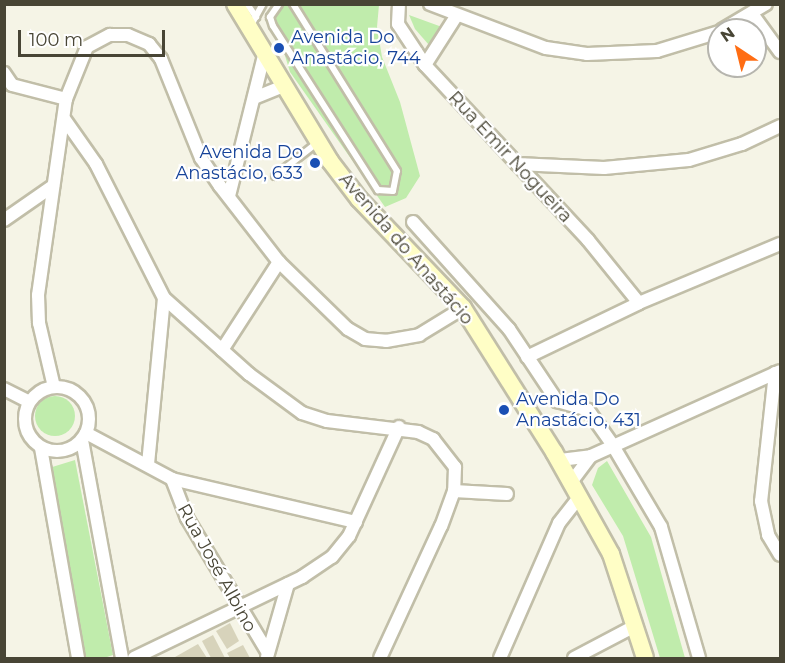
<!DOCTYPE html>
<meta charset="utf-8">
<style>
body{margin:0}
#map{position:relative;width:785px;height:663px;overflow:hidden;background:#f5f4e6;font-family:Montserrat,sans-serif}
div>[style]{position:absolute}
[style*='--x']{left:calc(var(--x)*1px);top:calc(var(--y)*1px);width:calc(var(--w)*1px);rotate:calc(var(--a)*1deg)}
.green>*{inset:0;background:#c0ecac}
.round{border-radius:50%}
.building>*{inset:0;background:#d7d3bb}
.roads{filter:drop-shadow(2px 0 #c1bea8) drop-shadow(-2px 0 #c1bea8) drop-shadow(0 2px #c1bea8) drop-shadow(0 -2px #c1bea8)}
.lane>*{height:6px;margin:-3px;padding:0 3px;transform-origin:3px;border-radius:3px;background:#fff}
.street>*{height:12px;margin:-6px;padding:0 6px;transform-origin:6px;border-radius:6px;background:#fff}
.street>.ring{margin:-6px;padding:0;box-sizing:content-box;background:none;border:12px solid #fff;border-radius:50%}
.secondary>*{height:16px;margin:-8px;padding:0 8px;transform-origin:8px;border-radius:8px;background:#fffec6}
.dots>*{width:16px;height:16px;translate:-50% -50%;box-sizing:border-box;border:3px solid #fff;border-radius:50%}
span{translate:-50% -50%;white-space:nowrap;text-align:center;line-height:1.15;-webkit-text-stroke:4.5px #fff;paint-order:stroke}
.transit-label{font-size:18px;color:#164399}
.left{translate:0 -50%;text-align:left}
.right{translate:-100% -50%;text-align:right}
.street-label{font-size:18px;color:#484535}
.frame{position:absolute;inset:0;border:6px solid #484535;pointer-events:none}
.north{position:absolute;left:707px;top:18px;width:60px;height:60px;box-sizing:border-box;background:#fff;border:2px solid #b6b5ae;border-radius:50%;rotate:325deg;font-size:16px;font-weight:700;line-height:24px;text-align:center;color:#484535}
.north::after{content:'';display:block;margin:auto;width:21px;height:27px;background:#ff6d13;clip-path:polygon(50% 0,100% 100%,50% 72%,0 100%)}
.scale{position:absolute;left:18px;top:30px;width:147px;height:27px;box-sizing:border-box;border:3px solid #484535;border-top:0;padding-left:8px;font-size:18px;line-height:21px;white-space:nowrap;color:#484535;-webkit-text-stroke:4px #fff;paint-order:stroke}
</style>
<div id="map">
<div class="green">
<div style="clip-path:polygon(273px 4px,379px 5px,377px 27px,382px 57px,400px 102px,420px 176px,406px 198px,385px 207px,290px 72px,270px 7px)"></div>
<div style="clip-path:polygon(409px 15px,442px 27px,429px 45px,415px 29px)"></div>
<div class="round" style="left:35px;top:396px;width:40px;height:40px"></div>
<div style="clip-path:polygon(75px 460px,113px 655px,104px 658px,85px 658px,49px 468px)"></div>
<div style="clip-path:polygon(607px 461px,651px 537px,685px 658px,660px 658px,623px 536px,592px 485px,598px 468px)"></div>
</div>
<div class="building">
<div style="clip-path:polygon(230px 623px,239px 641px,227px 649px,216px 631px)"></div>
<div style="clip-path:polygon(213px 635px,225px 658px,211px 658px,202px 641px)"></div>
<div style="clip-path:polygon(198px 644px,207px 658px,168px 658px,175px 657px)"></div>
<div style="clip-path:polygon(243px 645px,250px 658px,230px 658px,227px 653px)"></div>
</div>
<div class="roads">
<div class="lane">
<div style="--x:247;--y:4;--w:16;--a:55"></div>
<div style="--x:279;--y:4;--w:16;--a:125"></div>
<div style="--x:270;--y:17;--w:9;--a:72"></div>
<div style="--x:273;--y:26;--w:195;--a:57.4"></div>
<div style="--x:378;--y:190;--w:15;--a:4"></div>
<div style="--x:393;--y:191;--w:20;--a:-79"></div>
<div style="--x:397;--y:171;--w:197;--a:-121.9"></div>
<div style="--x:250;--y:27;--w:26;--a:-61"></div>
<div style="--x:275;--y:176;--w:53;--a:-38.2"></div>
</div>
<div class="street">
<div style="--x:399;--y:4;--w:20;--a:93"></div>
<div style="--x:398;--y:24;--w:49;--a:56.6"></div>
<div style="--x:425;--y:65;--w:239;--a:47"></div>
<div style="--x:588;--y:240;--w:81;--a:51"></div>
<div style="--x:430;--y:4;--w:124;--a:20.8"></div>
<div style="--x:546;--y:48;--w:41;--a:8.3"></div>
<div style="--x:587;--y:54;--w:70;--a:-2.5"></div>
<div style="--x:657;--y:51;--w:65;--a:-17"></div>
<div style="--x:753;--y:15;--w:46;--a:53.9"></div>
<div style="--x:722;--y:30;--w:51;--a:-30.6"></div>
<div style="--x:425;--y:65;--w:59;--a:-57.4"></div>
<div style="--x:4;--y:73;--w:14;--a:56"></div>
<div style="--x:12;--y:85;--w:56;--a:14.5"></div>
<div style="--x:254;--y:98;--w:32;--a:-22"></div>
<div style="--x:65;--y:120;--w:54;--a:54.8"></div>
<div style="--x:96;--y:164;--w:150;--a:63.1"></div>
<div style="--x:164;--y:298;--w:168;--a:95.5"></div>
<div style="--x:517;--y:164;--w:87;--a:2.6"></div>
<div style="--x:604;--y:168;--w:85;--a:-5.4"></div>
<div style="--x:689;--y:160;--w:55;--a:-16.8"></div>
<div style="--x:742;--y:144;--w:42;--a:-25.3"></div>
<div style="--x:229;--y:196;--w:148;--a:-76"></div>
<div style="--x:4;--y:220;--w:60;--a:-34.8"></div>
<div style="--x:413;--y:222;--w:144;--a:48.1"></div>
<div style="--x:509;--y:329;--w:87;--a:56.3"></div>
<div style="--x:557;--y:401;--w:32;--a:16"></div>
<div style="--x:588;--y:410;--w:42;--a:54.8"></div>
<div style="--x:612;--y:444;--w:96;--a:59.4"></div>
<div style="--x:661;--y:527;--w:136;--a:73.8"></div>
<div style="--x:164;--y:298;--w:114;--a:41.8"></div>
<div style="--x:249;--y:374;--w:66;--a:36.3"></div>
<div style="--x:302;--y:413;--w:26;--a:18"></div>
<div style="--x:327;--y:421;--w:92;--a:6.9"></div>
<div style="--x:418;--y:432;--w:17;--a:25"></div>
<div style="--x:433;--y:439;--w:36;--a:52"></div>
<div style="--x:455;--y:467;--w:24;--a:92"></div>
<div style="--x:454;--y:491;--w:37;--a:110"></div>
<div style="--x:441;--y:526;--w:145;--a:114.8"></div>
<div style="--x:222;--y:350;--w:105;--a:-57.1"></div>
<div style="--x:527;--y:357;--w:124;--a:-25.7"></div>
<div style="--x:639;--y:303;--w:153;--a:-22.7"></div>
<div style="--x:775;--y:373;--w:129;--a:96.2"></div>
<div style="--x:761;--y:501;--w:35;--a:78"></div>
<div style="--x:768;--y:535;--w:23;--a:59"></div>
<div class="ring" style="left:25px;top:387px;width:52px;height:52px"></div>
<div style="--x:54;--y:387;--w:66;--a:-103.2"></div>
<div style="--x:39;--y:323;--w:28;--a:-92"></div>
<div style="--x:38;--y:295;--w:198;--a:-81.9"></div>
<div style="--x:66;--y:99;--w:56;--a:-68"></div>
<div style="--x:87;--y:47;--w:26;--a:-28"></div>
<div style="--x:110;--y:35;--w:18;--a:0"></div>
<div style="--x:128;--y:35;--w:23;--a:23"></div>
<div style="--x:149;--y:44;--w:19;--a:51"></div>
<div style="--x:161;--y:59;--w:107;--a:68"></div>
<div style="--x:201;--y:158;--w:34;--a:56"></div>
<div style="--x:220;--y:186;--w:96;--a:52.2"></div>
<div style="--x:279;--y:262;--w:96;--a:44.2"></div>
<div style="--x:348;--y:329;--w:20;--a:30"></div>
<div style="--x:365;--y:339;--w:21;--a:5"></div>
<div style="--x:386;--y:341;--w:34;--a:-10"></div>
<div style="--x:419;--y:335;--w:52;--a:-31.5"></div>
<div style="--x:4;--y:389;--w:28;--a:27"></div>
<div style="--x:86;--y:433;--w:98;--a:28.1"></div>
<div style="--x:172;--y:479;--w:189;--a:13.2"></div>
<div style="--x:82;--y:440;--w:222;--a:79.6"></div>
<div style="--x:41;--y:448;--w:213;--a:80"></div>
<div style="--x:560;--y:460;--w:31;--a:-7"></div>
<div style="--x:591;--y:456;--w:207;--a:-24.2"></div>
<div style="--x:172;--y:479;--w:42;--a:69"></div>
<div style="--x:187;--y:518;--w:157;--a:59"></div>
<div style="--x:572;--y:481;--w:31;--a:-53"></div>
<div style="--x:454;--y:491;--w:53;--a:3.2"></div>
<div style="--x:267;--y:657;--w:76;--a:-74"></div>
<div style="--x:134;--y:658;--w:187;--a:-25.7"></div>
<div style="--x:302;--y:577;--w:36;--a:-34"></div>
<div style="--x:332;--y:557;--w:27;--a:-51"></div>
<div style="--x:349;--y:536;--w:120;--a:-65.4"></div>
<div style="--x:500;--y:658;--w:147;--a:-66.4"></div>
<div style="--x:559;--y:523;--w:34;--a:-52"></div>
<div style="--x:574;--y:658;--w:69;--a:-27.7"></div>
</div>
<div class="secondary">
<div style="--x:235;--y:4;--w:184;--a:58.8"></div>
<div style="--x:330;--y:161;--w:48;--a:52.7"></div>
<div style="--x:359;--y:199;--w:151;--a:46.3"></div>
<div style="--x:463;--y:308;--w:170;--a:57.7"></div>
<div style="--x:554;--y:452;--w:117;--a:60.8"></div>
<div style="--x:611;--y:554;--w:109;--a:71.9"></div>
</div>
</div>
<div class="dots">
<div style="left:279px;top:48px;background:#1a4fb4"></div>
<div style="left:315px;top:163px;background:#1a4fb4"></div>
<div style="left:504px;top:410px;background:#1a4fb4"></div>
</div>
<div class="transit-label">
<span class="left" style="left:291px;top:48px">Avenida Do<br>Anastácio, 744</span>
<span class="right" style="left:303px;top:163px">Avenida Do<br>Anastácio, 633</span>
<span class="left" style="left:516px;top:410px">Avenida Do<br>Anastácio, 431</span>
</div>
<div class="street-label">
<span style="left:510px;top:157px;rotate:47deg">Rua Emir Nogueira</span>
<span style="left:406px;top:249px;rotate:49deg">Avenida do Anastácio</span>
<span style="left:217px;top:568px;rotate:61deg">Rua José Albino</span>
</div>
<div class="frame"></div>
<div class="north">N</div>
<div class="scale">100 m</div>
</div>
